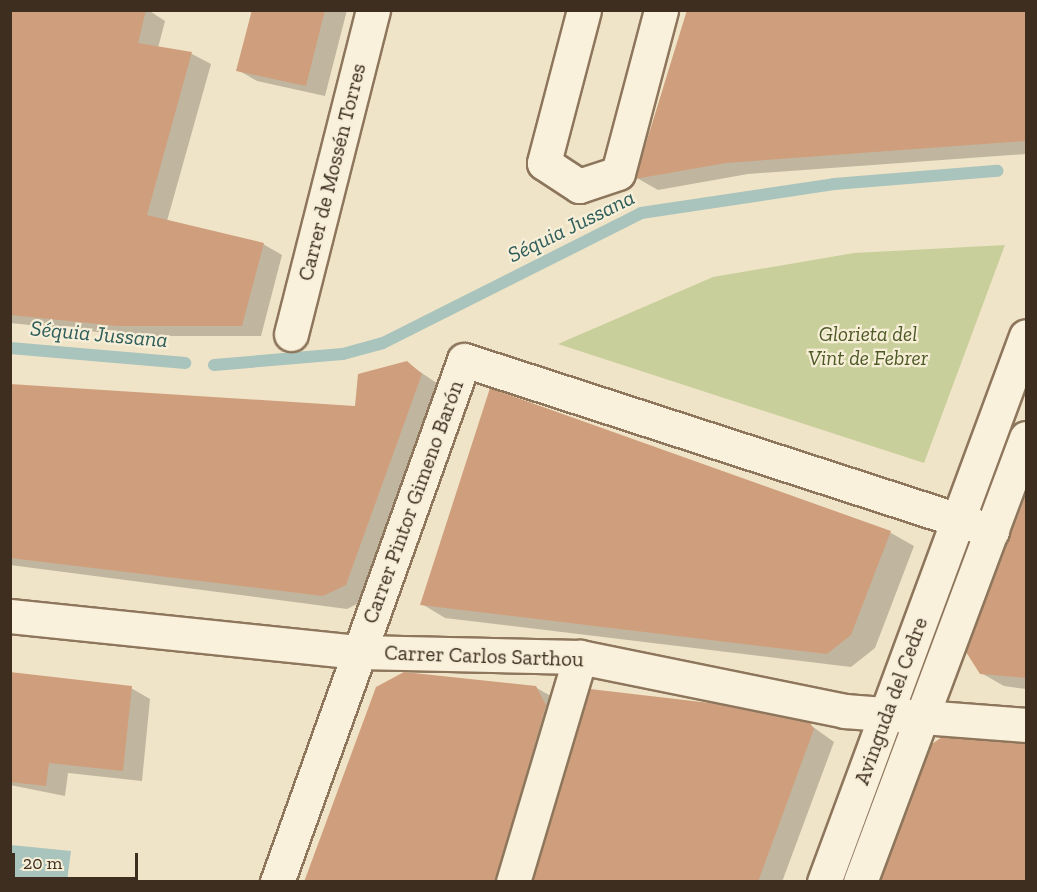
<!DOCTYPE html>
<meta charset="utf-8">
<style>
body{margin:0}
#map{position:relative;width:1037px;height:892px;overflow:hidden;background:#f0e4c8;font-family:"Zilla Slab",serif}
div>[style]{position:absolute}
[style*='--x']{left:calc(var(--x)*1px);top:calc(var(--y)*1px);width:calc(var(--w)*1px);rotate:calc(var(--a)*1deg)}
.green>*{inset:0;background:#c9cf9b}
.water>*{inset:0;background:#a9c4bc}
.shadow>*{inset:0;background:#0003}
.stream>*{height:12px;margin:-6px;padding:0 6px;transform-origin:6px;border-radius:6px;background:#a9c4bc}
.building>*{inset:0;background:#cf9f7d}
.roads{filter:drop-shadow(2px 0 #8d765c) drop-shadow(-2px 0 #8d765c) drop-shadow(0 2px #8d765c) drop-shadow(0 -2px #8d765c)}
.street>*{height:33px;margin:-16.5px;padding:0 16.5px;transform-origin:16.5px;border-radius:16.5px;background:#faf1dc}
.secondary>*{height:33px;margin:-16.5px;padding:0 16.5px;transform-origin:16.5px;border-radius:16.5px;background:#faf1dc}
span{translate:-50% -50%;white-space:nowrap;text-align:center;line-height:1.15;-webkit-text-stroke:4.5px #f7eed8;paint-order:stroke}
.street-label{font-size:21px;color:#3d2e20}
.park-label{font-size:21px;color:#4d5a26;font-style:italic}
.water-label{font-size:22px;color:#2f5d5a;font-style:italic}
.frame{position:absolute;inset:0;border:12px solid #3d2e20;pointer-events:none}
.scale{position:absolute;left:12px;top:853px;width:126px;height:27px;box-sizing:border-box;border:3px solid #3d2e20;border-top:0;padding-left:8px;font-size:18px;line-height:21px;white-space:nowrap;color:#3d2e20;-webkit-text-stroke:4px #f7eed8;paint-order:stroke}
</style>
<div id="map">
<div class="green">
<div style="clip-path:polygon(1005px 245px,924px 463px,558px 344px,713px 277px,854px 253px)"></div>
</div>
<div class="water">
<div style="clip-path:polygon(11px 845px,71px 851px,67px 881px,11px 881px)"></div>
</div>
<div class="shadow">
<div style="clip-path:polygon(10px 10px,148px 10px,165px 21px,158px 48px,192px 54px,211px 64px,167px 221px,263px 244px,282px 255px,261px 336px,137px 336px,10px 323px)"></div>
<div style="clip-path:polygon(252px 10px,347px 10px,325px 96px,257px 81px,238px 70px)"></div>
<div style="clip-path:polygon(1014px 10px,1026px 13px,1026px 154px,748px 174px,658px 190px,637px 178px)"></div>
<div style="clip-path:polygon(407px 363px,444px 388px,369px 598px,347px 609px,10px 565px,10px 387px,357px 408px)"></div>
<div style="clip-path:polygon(491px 390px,891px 533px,914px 546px,875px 648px,851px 667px,445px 618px,422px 604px)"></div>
<div style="clip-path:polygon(1026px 494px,1026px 689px,1004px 686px,981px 673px,968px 652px)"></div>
<div style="clip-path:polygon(10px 674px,131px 688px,150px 699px,142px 781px,68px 773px,65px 796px,10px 785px)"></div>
<div style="clip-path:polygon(535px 687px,556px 699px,517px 882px,304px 882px)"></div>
<div style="clip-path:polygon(809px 724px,834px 742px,782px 882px,534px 882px)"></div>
<div style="clip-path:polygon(942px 739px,1026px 745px,1026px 882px,883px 882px)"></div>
</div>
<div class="stream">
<div style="--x:10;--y:348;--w:176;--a:4.9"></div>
<div style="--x:214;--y:365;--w:129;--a:-4.9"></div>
<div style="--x:343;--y:354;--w:41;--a:-15.4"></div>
<div style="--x:383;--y:343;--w:289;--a:-26.7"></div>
<div style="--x:641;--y:213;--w:195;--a:-8.5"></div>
<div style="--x:834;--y:184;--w:164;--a:-4.6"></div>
</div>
<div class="building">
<div style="clip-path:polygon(10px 10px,146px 10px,138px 43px,192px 52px,147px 215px,264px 243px,242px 326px,117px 326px,10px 315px)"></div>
<div style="clip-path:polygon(252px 10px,325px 10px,306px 86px,236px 71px)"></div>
<div style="clip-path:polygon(687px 10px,1026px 10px,1026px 141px,726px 163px,635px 179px)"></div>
<div style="clip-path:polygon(407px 361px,422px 374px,346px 585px,323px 596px,10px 558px,10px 384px,355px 406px,358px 374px)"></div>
<div style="clip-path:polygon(490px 388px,891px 531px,851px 635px,827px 654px,420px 605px)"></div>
<div style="clip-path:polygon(1026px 494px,1026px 678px,980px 674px,966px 652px)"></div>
<div style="clip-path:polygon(10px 672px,132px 686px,123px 771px,49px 763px,46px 786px,10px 782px)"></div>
<div style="clip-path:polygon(404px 672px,536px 686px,546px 705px,495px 882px,304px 882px,376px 687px)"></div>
<div style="clip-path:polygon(590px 689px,710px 703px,810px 723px,814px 729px,758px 882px,533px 882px)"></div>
<div style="clip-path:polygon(942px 737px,1026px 743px,1026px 882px,880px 882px,932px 744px)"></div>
</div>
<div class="roads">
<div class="street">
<div style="--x:584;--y:10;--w:158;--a:104.7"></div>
<div style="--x:544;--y:163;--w:42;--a:33.3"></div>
<div style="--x:579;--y:186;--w:41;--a:-18.4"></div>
<div style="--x:618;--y:173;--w:169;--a:-75.2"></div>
<div style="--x:291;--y:334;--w:334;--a:-75.8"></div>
<div style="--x:10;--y:616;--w:351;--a:5.9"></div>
<div style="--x:359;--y:652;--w:221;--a:1.3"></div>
<div style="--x:580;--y:657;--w:270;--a:11.5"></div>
<div style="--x:845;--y:711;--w:182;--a:4.4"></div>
<div style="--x:277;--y:882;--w:554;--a:-70.29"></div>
<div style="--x:464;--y:360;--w:555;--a:17.95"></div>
<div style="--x:513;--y:882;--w:235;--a:-73.4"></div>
</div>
<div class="secondary">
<div style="--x:824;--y:882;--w:582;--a:-69.7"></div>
<div style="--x:860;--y:882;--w:474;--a:-69.5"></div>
</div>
</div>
<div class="street-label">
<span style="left:332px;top:172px;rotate:-76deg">Carrer de Mossén Torres</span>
<span style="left:413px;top:502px;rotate:-70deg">Carrer Pintor Gimeno Barón</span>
<span style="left:484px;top:656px;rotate:2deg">Carrer Carlos Sarthou</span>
<span style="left:891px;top:701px;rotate:-70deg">Avinguda del Cedre</span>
</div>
<div class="park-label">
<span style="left:868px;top:346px">Glorieta del<br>Vint de Febrer</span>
</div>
<div class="water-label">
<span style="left:571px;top:226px;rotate:-26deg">Séquia Jussana</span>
<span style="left:99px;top:334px;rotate:5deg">Séquia Jussana</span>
</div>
<div class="frame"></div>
<div class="scale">20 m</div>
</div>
